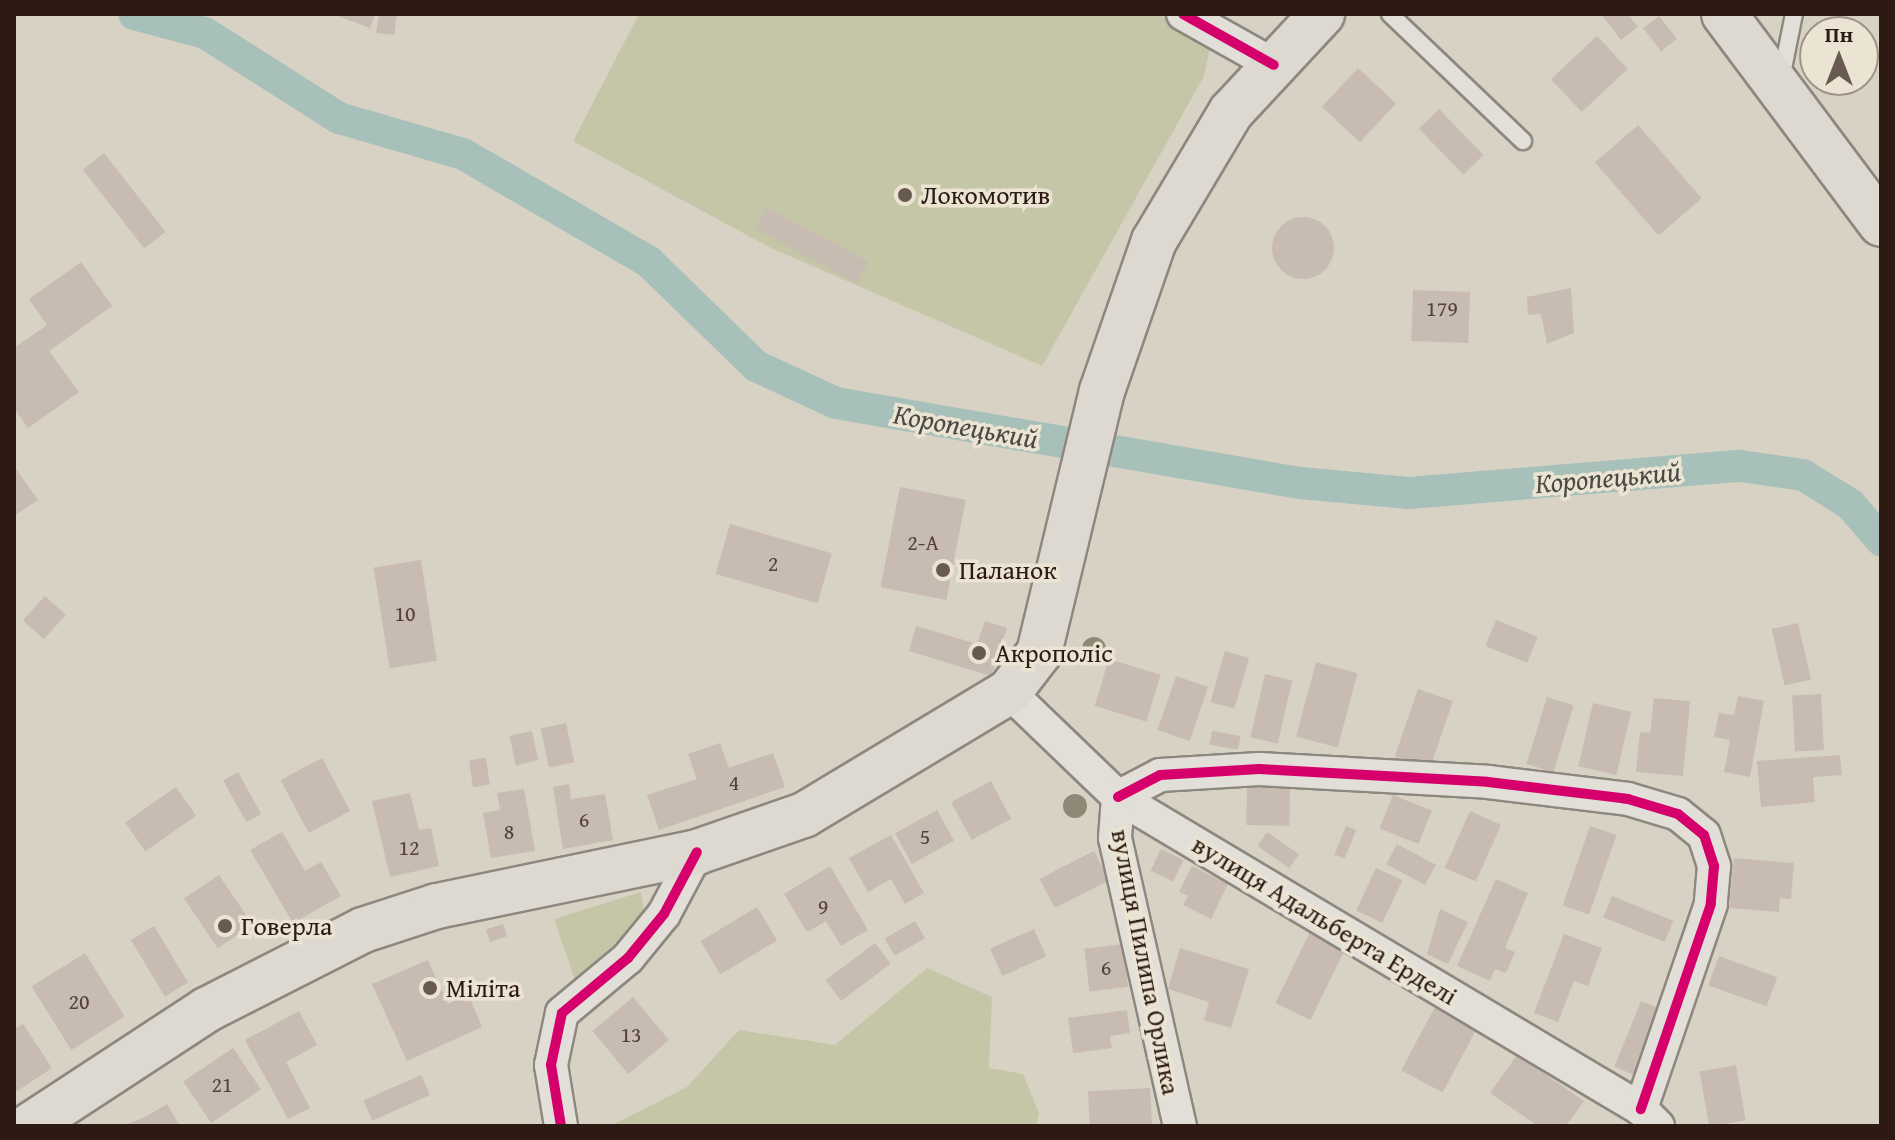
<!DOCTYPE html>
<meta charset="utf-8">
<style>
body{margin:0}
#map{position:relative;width:1895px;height:1140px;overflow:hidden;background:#d8d2c4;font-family:"Gentium Book Plus",serif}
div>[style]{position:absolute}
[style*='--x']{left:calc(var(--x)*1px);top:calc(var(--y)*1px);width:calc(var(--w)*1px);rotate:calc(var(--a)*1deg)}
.green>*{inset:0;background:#c5c6a7}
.canal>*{height:32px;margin:-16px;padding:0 16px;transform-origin:16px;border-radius:16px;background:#a8c0ba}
.building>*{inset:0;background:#c8bbb1;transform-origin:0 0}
.round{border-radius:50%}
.roads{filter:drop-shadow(2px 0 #8d877f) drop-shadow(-2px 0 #8d877f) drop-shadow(0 2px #8d877f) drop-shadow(0 -2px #8d877f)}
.lane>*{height:16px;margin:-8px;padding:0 8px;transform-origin:8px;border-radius:8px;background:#e1dfd8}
.street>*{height:32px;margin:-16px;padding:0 16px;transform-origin:16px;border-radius:16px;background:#e1dfd8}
.highway>*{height:44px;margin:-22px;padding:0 22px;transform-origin:22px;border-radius:22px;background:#ddd9d1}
.cycleway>*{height:10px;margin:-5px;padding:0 5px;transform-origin:5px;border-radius:5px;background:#d6006c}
.trees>*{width:24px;height:24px;margin:-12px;border-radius:50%;background:#908877}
.dots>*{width:22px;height:22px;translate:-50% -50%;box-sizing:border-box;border:4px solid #ebe4d3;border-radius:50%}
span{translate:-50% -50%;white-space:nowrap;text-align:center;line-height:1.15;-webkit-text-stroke:7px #ebe4d3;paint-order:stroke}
.number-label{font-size:22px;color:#53423a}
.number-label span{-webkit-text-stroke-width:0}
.poi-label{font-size:26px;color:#2c1a13}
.left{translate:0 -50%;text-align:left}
.street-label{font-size:26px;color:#2c1a13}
.water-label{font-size:28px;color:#4b4a44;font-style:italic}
.frame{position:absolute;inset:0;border:16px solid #2c1a13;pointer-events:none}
.north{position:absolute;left:1799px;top:16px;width:80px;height:80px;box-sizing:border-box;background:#ebe4d3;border:2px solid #9f9386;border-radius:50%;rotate:0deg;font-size:22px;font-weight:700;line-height:32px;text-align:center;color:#2c1a13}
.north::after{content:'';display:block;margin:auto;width:28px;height:36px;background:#685a51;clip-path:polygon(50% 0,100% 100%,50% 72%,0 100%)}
</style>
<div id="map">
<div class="green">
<div style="clip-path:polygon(639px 14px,1158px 14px,1211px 43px,1204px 76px,1042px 366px,771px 248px,573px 141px)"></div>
<div style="clip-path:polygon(641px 892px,645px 916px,575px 980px,554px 919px)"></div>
<div style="clip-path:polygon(927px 968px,992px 997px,989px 1068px,1023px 1074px,1039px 1113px,1036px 1126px,610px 1126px,687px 1087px,739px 1030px,835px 1045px)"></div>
</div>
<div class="canal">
<div style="--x:134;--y:14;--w:73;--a:15"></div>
<div style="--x:205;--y:33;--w:159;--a:32.4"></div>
<div style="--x:339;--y:118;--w:129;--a:16.2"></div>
<div style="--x:463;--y:154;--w:215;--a:30.1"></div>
<div style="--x:649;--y:262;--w:149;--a:44.2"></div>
<div style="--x:756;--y:366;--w:88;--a:24.8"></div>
<div style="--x:836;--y:403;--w:472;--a:9.8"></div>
<div style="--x:1301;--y:483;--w:108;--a:5.3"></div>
<div style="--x:1409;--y:493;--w:332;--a:-4.7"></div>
<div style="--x:1740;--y:466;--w:64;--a:8.1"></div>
<div style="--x:1803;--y:475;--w:55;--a:31.7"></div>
<div style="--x:1850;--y:504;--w:48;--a:49.3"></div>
</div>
<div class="building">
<div style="clip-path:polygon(333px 14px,375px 14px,370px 28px)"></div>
<div style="clip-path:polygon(379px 14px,397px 14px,394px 35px,376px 33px)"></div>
<div style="clip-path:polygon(1601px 14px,1628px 14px,1638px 27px,1621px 40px)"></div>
<div style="left:1659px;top:16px;width:29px;height:20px;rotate:52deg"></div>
<div style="left:1597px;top:36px;width:45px;height:63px;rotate:47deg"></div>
<div style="left:1358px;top:68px;width:52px;height:53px;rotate:43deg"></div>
<div style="left:1439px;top:109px;width:64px;height:28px;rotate:46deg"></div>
<div style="left:1638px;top:125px;width:97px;height:57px;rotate:49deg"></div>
<div style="left:104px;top:153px;width:100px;height:27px;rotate:52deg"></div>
<div style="left:767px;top:208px;width:115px;height:24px;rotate:28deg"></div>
<div class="round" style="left:1272px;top:217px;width:62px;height:62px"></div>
<div style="clip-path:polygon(81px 262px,112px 306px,49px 351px,79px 392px,28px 428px,14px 408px,14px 348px,47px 325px,29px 299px)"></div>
<div style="clip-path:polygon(1571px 288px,1574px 333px,1547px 344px,1541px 314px,1528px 315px,1527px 297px)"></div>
<div style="left:1470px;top:292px;width:51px;height:57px;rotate:92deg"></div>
<div style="clip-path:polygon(14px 466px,38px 500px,14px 516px)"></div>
<div style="left:900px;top:487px;width:67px;height:102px;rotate:11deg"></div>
<div style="left:730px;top:524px;width:106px;height:52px;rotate:16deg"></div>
<div style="left:421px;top:560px;width:102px;height:48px;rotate:81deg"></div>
<div style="left:45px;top:596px;width:28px;height:33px;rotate:42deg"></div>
<div style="left:1496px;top:620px;width:45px;height:28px;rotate:22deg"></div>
<div style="clip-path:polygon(985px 621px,1007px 628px,991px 676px,909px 651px,916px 626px,977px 644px)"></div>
<div style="left:1798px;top:623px;width:58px;height:27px;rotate:77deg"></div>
<div style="left:1225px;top:651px;width:25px;height:53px;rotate:16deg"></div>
<div style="left:1109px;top:659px;width:54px;height:49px;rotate:17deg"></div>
<div style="left:1316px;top:662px;width:43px;height:77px;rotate:15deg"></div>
<div style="left:1265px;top:674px;width:28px;height:65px;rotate:13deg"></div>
<div style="left:1176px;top:676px;width:34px;height:57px;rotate:19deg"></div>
<div style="left:1418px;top:689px;width:37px;height:71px;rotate:19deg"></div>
<div style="left:1821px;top:694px;width:56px;height:29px;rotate:87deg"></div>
<div style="clip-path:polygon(1738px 696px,1764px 701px,1750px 777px,1724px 772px,1730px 740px,1714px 737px,1719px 713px,1734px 715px)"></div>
<div style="left:1547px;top:697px;width:28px;height:70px;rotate:17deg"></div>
<div style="clip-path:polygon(1654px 698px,1690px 701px,1683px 776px,1636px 772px,1640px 732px,1650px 733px)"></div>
<div style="left:1593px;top:703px;width:39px;height:65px;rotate:13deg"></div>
<div style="left:566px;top:723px;width:40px;height:26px;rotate:78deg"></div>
<div style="left:532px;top:731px;width:30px;height:23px;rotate:78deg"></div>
<div style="left:1212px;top:731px;width:29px;height:14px;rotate:10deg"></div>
<div style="clip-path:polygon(720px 743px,729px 768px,773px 753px,785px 787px,659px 830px,647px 795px,697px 779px,688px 754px)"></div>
<div style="clip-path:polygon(1840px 755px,1842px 775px,1813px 777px,1815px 802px,1761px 807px,1757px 761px)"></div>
<div style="left:322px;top:758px;width:60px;height:47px;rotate:62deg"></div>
<div style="left:486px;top:758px;width:27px;height:17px;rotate:82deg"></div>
<div style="left:238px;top:772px;width:48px;height:17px;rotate:61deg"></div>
<div style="left:991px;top:781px;width:43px;height:45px;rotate:62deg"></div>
<div style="clip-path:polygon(569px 784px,571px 799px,605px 794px,613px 840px,563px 849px,553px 787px)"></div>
<div style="left:176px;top:787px;width:35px;height:62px;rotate:55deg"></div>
<div style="left:1247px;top:787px;width:43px;height:38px;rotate:1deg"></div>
<div style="clip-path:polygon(524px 789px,535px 851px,491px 858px,483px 813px,500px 810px,497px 793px)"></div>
<div style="clip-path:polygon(410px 793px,419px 830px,431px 828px,439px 866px,390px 877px,372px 801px)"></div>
<div style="left:1393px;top:795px;width:42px;height:36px;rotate:22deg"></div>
<div style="left:937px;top:810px;width:35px;height:48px;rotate:61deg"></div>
<div style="left:1470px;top:811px;width:34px;height:62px;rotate:24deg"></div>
<div style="left:1346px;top:826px;width:11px;height:31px;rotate:22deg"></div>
<div style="left:1590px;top:826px;width:28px;height:84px;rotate:19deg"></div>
<div style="clip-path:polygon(282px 832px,305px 871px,321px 862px,341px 896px,293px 923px,250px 850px)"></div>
<div style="left:1267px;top:832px;width:39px;height:17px;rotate:35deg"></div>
<div style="clip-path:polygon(891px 835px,924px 893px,905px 904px,891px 879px,868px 892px,849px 858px)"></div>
<div style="left:1397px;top:844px;width:44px;height:23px;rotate:28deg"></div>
<div style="left:1161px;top:849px;width:25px;height:24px;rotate:26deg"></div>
<div style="left:1094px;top:851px;width:33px;height:61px;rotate:63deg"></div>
<div style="clip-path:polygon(1734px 858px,1794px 863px,1791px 899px,1780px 898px,1779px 912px,1729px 908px)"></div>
<div style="clip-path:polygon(830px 866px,868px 930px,841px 946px,826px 921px,807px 932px,784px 894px)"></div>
<div style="clip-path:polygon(1192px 866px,1228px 884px,1211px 919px,1183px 905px,1188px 896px,1179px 892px)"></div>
<div style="left:1376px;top:868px;width:29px;height:47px;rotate:25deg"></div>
<div style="left:219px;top:875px;width:60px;height:42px;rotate:56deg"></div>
<div style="clip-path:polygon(1496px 879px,1528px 893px,1505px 948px,1515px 952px,1506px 973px,1495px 969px,1490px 981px,1457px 966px)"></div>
<div style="left:1612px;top:896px;width:66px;height:23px;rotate:22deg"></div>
<div style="left:757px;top:907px;width:39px;height:66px;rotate:59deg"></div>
<div style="clip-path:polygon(1440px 909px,1468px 922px,1448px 964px,1427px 954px)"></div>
<div style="left:915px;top:921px;width:20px;height:35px;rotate:60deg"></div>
<div style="left:503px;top:924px;width:13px;height:18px;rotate:72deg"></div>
<div style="left:154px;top:926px;width:66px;height:27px;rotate:59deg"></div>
<div style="left:1034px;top:929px;width:30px;height:48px;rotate:66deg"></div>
<div style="left:1310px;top:932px;width:39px;height:79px;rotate:26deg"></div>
<div style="clip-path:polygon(1564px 934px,1602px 948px,1588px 986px,1574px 981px,1558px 1022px,1534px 1013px)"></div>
<div style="left:875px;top:943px;width:26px;height:62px;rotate:53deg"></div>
<div style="left:1123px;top:944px;width:43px;height:39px;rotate:83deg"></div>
<div style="clip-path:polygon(1180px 948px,1249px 969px,1231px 1028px,1204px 1020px,1209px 1002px,1168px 989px)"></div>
<div style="left:85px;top:953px;width:75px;height:63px;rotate:58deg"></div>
<div style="left:1719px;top:956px;width:62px;height:31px;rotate:20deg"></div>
<div style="clip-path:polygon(428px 960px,448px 1004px,468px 994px,482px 1027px,407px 1061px,372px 984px)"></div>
<div style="left:633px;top:997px;width:56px;height:53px;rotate:50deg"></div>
<div style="left:1641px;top:1001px;width:29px;height:71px;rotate:22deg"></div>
<div style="left:1436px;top:1005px;width:47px;height:74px;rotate:28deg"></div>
<div style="clip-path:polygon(1127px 1010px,1130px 1033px,1110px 1036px,1112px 1048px,1073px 1053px,1068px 1018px)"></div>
<div style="clip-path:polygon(299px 1011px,317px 1045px,286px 1062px,310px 1108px,288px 1119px,245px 1040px)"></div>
<div style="clip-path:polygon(23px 1024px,52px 1068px,14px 1093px,14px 1029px)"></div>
<div style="left:233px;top:1048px;width:50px;height:60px;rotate:56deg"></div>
<div style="clip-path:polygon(1517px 1055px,1584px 1101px,1566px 1126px,1538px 1126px,1490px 1093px)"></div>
<div style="left:1736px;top:1065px;width:56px;height:37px;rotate:80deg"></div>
<div style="left:421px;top:1075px;width:22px;height:63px;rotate:66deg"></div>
<div style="left:1150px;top:1088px;width:38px;height:62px;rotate:87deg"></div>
<div style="clip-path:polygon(167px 1104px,180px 1126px,121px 1126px,145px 1117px)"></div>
</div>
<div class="roads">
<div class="lane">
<div style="--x:1390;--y:14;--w:184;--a:43.7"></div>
<div style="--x:1781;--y:79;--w:66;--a:-78.7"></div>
</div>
<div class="street">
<div style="--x:1183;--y:14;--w:104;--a:29.3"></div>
<div style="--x:1009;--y:692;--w:151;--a:43.9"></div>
<div style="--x:1118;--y:797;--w:609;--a:30.82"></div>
<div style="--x:1641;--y:1109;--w:24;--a:45"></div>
<div style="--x:1118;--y:797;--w:47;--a:-27.6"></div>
<div style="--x:1160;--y:775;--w:99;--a:-3.5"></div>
<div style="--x:1259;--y:769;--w:229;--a:3.2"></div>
<div style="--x:1488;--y:782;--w:141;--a:6.9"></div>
<div style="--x:1628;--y:799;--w:52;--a:16.7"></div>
<div style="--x:1678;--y:814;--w:33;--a:39"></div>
<div style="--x:1704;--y:835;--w:33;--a:72"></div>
<div style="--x:1714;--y:866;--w:38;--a:95"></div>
<div style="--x:1711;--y:904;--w:217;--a:108.9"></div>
<div style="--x:1118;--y:797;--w:41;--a:94.2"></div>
<div style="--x:1115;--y:838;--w:295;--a:77.3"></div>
<div style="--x:561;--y:1126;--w:62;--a:-99.3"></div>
<div style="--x:551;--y:1065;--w:53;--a:-78.1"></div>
<div style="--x:562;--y:1013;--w:86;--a:-39.8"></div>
<div style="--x:628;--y:958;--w:57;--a:-50.7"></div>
<div style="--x:664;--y:914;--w:70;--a:-62"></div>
</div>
<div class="highway">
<div style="--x:1724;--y:14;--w:262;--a:53.2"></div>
<div style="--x:29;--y:1126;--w:212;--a:-33.2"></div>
<div style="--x:206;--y:1010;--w:176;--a:-27"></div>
<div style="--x:363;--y:930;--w:78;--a:-18"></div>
<div style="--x:437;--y:906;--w:266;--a:-11.7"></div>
<div style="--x:697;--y:852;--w:113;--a:-19.1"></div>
<div style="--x:804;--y:815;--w:239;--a:-31"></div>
<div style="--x:1009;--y:692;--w:49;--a:-52.4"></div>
<div style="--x:1039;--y:653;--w:269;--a:-76.5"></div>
<div style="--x:1102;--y:391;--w:159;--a:-70.9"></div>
<div style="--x:1154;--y:241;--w:150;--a:-59.2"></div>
<div style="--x:1231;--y:112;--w:134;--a:-47.1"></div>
</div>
</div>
<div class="cycleway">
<div style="--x:1183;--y:14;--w:104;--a:29.3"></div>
<div style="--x:1118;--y:797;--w:47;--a:-27.6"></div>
<div style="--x:1160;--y:775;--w:99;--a:-3.5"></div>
<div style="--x:1259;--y:769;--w:229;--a:3.2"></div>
<div style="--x:1488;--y:782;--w:141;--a:6.9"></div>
<div style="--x:1628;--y:799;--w:52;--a:16.7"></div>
<div style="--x:1678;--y:814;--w:33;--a:39"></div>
<div style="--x:1704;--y:835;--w:33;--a:72"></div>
<div style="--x:1714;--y:866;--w:38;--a:95"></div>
<div style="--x:1711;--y:904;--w:217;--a:108.9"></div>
<div style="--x:561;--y:1126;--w:62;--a:-99.3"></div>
<div style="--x:551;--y:1065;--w:53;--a:-78.1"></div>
<div style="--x:562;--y:1013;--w:86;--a:-39.8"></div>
<div style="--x:628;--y:958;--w:57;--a:-50.7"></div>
<div style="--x:664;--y:914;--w:70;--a:-62"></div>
</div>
<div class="trees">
<div style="left:1094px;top:649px"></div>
<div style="left:1075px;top:806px"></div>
</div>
<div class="dots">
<div style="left:905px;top:195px;background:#685a51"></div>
<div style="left:943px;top:570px;background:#685a51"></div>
<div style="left:979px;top:653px;background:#685a51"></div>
<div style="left:225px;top:926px;background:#685a51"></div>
<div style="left:430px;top:988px;background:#685a51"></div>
</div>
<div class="number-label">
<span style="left:1442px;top:309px">179</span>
<span style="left:923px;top:543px">2-А</span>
<span style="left:773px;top:564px">2</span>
<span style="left:405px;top:614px">10</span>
<span style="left:734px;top:783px">4</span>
<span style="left:584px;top:820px">6</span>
<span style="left:509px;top:832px">8</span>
<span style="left:925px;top:837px">5</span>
<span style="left:409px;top:848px">12</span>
<span style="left:823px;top:907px">9</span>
<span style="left:1106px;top:968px">6</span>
<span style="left:79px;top:1002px">20</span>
<span style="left:631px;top:1035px">13</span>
<span style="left:222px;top:1085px">21</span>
</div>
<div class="poi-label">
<span class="left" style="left:921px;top:195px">Локомотив</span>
<span class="left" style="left:959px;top:570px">Паланок</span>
<span class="left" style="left:995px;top:653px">Акрополіс</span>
<span class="left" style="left:241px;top:926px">Говерла</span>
<span class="left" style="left:446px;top:988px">Міліта</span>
</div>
<div class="street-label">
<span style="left:1325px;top:920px;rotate:31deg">вулиця Адальберта Ерделі</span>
<span style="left:1146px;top:962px;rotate:79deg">вулиця Пилипа Орлика</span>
</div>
<div class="water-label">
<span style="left:966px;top:426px;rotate:10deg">Коропецький</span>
<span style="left:1608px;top:477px;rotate:-5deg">Коропецький</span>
</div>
<div class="frame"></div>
<div class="north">Пн</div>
</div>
